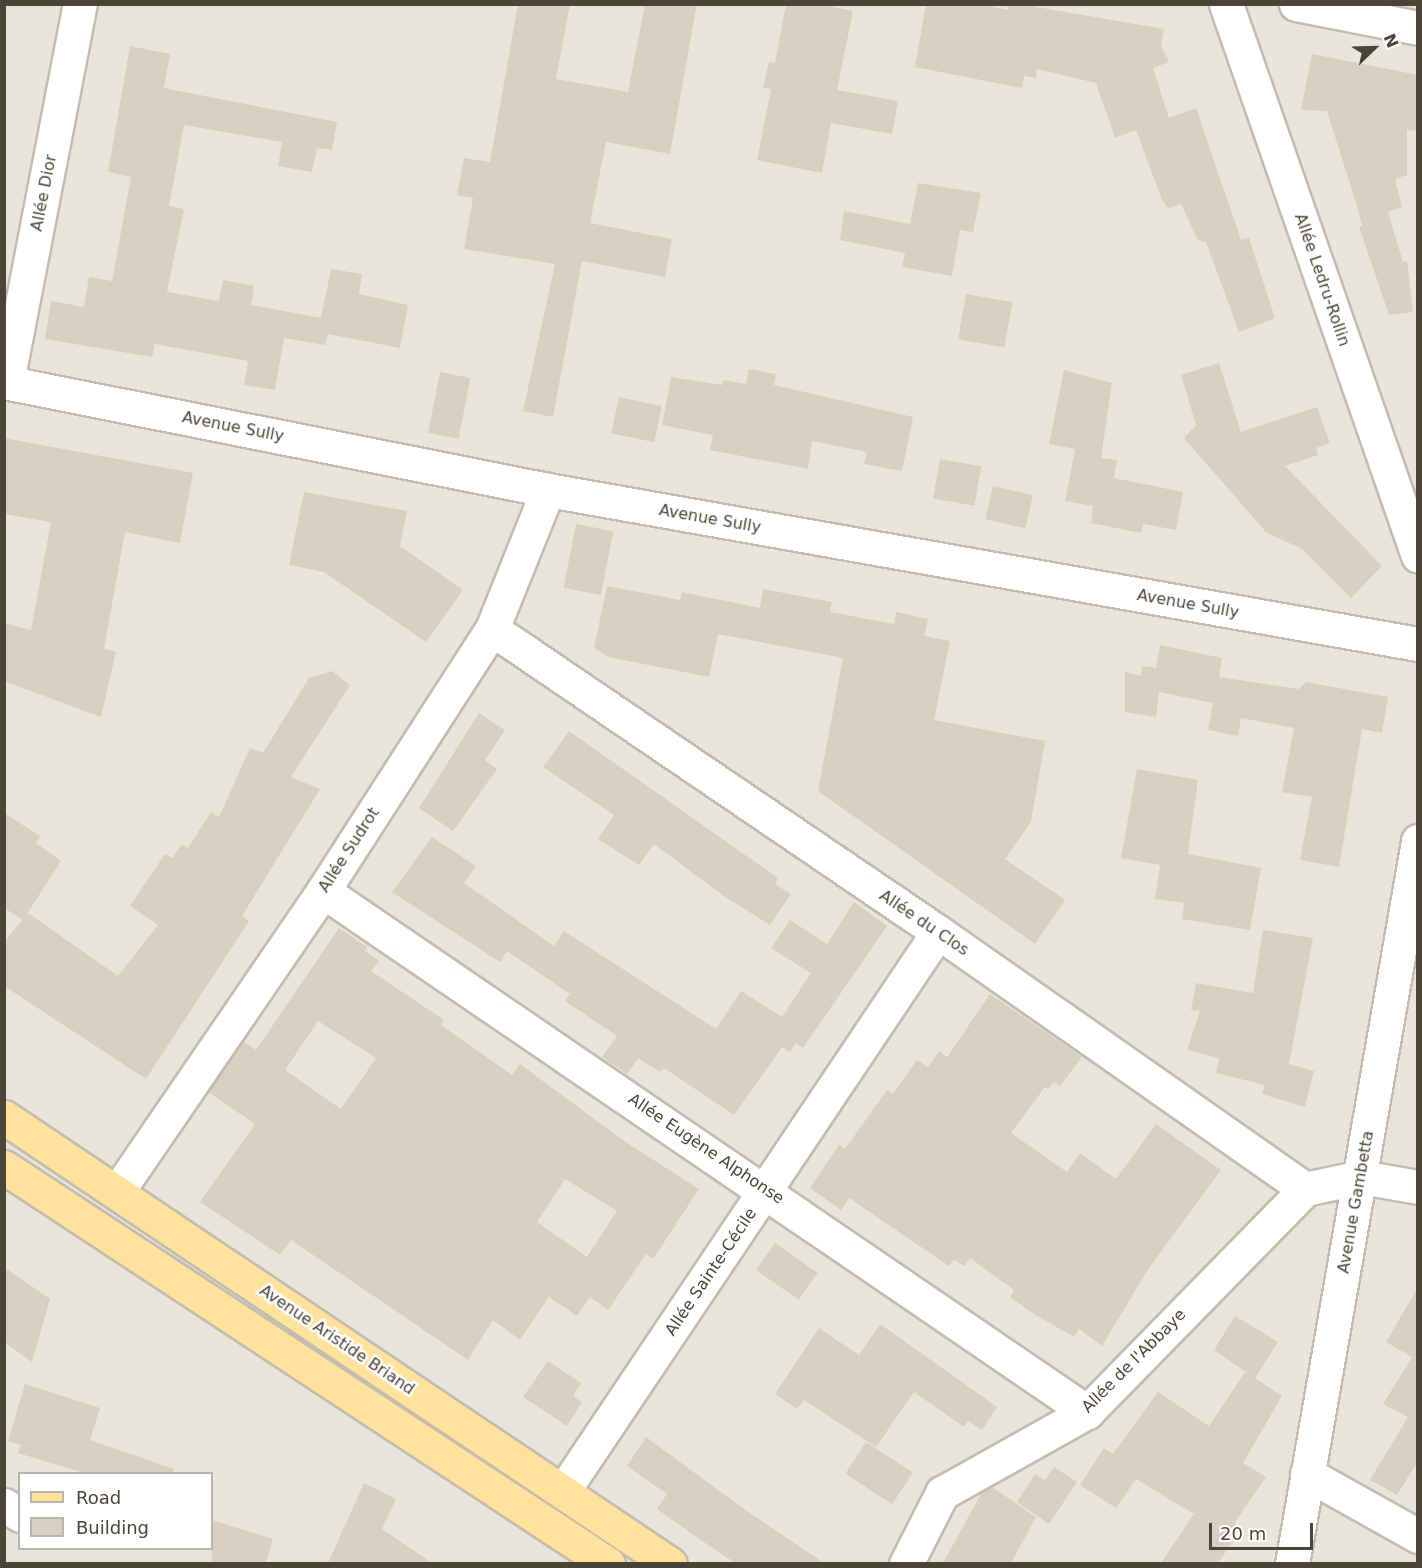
<!DOCTYPE html>
<meta charset="utf-8">
<style>
body{margin:0}
#map{position:relative;width:1422px;height:1568px;overflow:hidden;background:#f6f3ec;font-family:"DejaVu Sans",sans-serif}
div>[style]{position:absolute}
[style*='--x']{left:calc(var(--x)*1px);top:calc(var(--y)*1px);width:calc(var(--w)*1px);rotate:calc(var(--a)*1deg)}
.residential>*{inset:0;background:#eae5da}
.building>*{inset:0;background:#d8cfc1;transform-origin:0 0}
.roads{filter:drop-shadow(2px 0 #c2bbae) drop-shadow(-2px 0 #c2bbae) drop-shadow(0 2px #c2bbae) drop-shadow(0 -2px #c2bbae)}
.minor>*{height:33px;margin:-16.5px;padding:0 16.5px;transform-origin:16.5px;border-radius:16.5px;background:#fff}
.major>*{height:33px;margin:-16.5px;padding:0 16.5px;transform-origin:16.5px;border-radius:16.5px;background:#ffe39c}
span{translate:-50% -50%;white-space:nowrap;text-align:center;line-height:1.15;-webkit-text-stroke:5px #fff;paint-order:stroke}
.street-label{font-size:16px;color:#4b4439}
.frame{position:absolute;inset:0;border:6px solid #4b4439;pointer-events:none}
.legend{position:absolute;left:18px;top:1472px;width:195px;height:78px;box-sizing:border-box;background:#fff;border:2px solid #b7b4b0;margin:0;padding:8px 10px;list-style:none;font-size:18px;color:#4b4439}
.legend li{display:flex;align-items:center;gap:12px;height:30px}
.legend b{width:30px;border:2px solid #b7b4b0}
.north{position:absolute;left:1344px;top:18px;width:60px;height:60px;-webkit-text-stroke:4px #fff;paint-order:stroke;rotate:67deg;font-size:16px;font-weight:700;line-height:24px;text-align:center;color:#4b4439}
.north::after{content:'';display:block;margin:auto;width:21px;height:27px;background:#4b4439;clip-path:polygon(50% 0,100% 100%,50% 72%,0 100%)}
.scale{position:absolute;left:1209px;top:1523px;width:104px;height:27px;box-sizing:border-box;border:3px solid #4b4439;border-top:0;padding-left:8px;font-size:18px;line-height:21px;white-space:nowrap;color:#4b4439;-webkit-text-stroke:4px #fff;paint-order:stroke}
</style>
<div id="map">
<div class="residential">
<div style="clip-path:polygon(evenodd,5px 5px,1417px 5px,1417px 1563px,5px 1564px,5px 5px,20px 1474px,212px 1474px,212px 1548px,20px 1548px,20px 1474px)"></div>
</div>
<div class="building">
<div style="clip-path:polygon(518px 4px,570px 4px,556px 79px,628px 92px,645px 4px,697px 4px,670px 154px,606px 142px,590px 223px,672px 239px,665px 277px,582px 261px,553px 417px,523px 411px,555px 264px,464px 249px,473px 198px,457px 195px,464px 158px,490px 162px)"></div>
<div style="clip-path:polygon(786px 4px,819px 4px,853px 11px,837px 90px,898px 101px,892px 134px,831px 123px,822px 173px,757px 160px,771px 89px,763px 88px,769px 62px,775px 63px)"></div>
<div style="clip-path:polygon(926px 4px,980px 4px,1008px 10px,1009px 4px,1038px 4px,1037px 7px,1164px 29px,1161px 46px,1169px 62px,1153px 68px,1169px 118px,1196px 108px,1241px 240px,1249px 238px,1275px 318px,1239px 332px,1206px 242px,1198px 240px,1181px 204px,1168px 208px,1162px 200px,1136px 130px,1115px 138px,1096px 83px,1037px 69px,1036px 78px,1024px 76px,1022px 88px,915px 67px)"></div>
<div style="clip-path:polygon(130px 46px,170px 54px,164px 88px,337px 122px,332px 150px,317px 148px,312px 172px,278px 166px,282px 142px,184px 125px,169px 206px,184px 209px,167px 292px,219px 301px,223px 280px,254px 286px,251px 305px,321px 318px,331px 269px,362px 274px,359px 294px,408px 305px,400px 348px,328px 334px,325px 345px,284px 338px,275px 390px,244px 385px,248px 361px,155px 344px,152px 357px,45px 339px,51px 301px,84px 307px,89px 277px,112px 281px,131px 177px,108px 172px)"></div>
<div style="clip-path:polygon(1312px 54px,1418px 75px,1418px 131px,1407px 130px,1407px 175px,1395px 179px,1402px 207px,1388px 212px,1403px 262px,1407px 261px,1413px 312px,1389px 315px,1359px 227px,1362px 226px,1357px 206px,1327px 111px,1301px 110px)"></div>
<div style="clip-path:polygon(918px 183px,981px 193px,973px 232px,960px 230px,952px 276px,902px 267px,905px 253px,840px 240px,844px 211px,910px 224px)"></div>
<div style="left:966px;top:294px;width:47px;height:46px;rotate:10deg"></div>
<div style="clip-path:polygon(1219px 363px,1241px 432px,1317px 407px,1330px 443px,1316px 448px,1318px 455px,1285px 466px,1382px 566px,1351px 598px,1302px 549px,1266px 532px,1184px 438px,1196px 425px,1181px 375px)"></div>
<div style="clip-path:polygon(749px 369px,776px 374px,774px 385px,913px 417px,902px 471px,864px 464px,867px 452px,812px 441px,808px 469px,710px 450px,713px 435px,662px 425px,671px 377px,722px 385px,723px 380px,746px 384px)"></div>
<div style="clip-path:polygon(1064px 370px,1112px 383px,1101px 458px,1117px 460px,1114px 478px,1183px 492px,1176px 530px,1143px 524px,1141px 533px,1091px 523px,1093px 506px,1065px 501px,1075px 449px,1049px 444px)"></div>
<div style="left:440px;top:372px;width:31px;height:62px;rotate:11deg"></div>
<div style="left:619px;top:397px;width:44px;height:37px;rotate:12deg"></div>
<div style="clip-path:polygon(4px 438px,193px 473px,180px 543px,125px 532px,104px 649px,116px 652px,101px 717px,4px 681px,4px 623px,31px 630px,51px 522px,4px 514px)"></div>
<div style="left:940px;top:459px;width:42px;height:40px;rotate:10deg"></div>
<div style="left:993px;top:486px;width:41px;height:34px;rotate:13deg"></div>
<div style="clip-path:polygon(304px 492px,407px 511px,400px 546px,463px 590px,426px 642px,324px 572px,289px 565px)"></div>
<div style="left:576px;top:524px;width:38px;height:65px;rotate:11deg"></div>
<div style="clip-path:polygon(607px 586px,680px 600px,682px 592px,760px 608px,763px 589px,832px 602px,830px 612px,894px 624px,896px 612px,928px 619px,924px 636px,950px 641px,934px 720px,1045px 741px,1031px 822px,1005px 859px,1065px 900px,1035px 944px,818px 791px,843px 658px,718px 634px,709px 677px,608px 657px,594px 648px)"></div>
<div style="clip-path:polygon(1160px 645px,1222px 658px,1219px 677px,1299px 689px,1306px 682px,1388px 697px,1382px 733px,1362px 729px,1339px 867px,1300px 860px,1312px 797px,1282px 792px,1294px 728px,1241px 718px,1238px 736px,1208px 730px,1213px 703px,1159px 692px,1156px 717px,1125px 712px,1125px 672px,1141px 676px,1142px 666px,1156px 668px)"></div>
<div style="clip-path:polygon(332px 671px,350px 685px,291px 777px,320px 789px,242px 916px,249px 921px,146px 1079px,4px 986px,4px 942px,28px 913px,118px 976px,158px 925px,130px 906px,165px 854px,172px 858px,182px 844px,188px 848px,211px 812px,219px 817px,250px 748px,263px 753px,309px 678px)"></div>
<div style="clip-path:polygon(479px 713px,505px 730px,485px 760px,497px 769px,453px 831px,419px 808px)"></div>
<div style="clip-path:polygon(569px 731px,778px 878px,775px 884px,791px 894px,770px 925px,725px 897px,654px 844px,639px 865px,598px 839px,614px 815px,543px 767px)"></div>
<div style="clip-path:polygon(1137px 769px,1198px 780px,1188px 854px,1261px 868px,1250px 930px,1182px 919px,1184px 903px,1155px 899px,1160px 865px,1121px 858px)"></div>
<div style="clip-path:polygon(4px 813px,40px 836px,36px 843px,61px 861px,23px 920px,4px 908px)"></div>
<div style="clip-path:polygon(432px 837px,476px 866px,464px 883px,554px 946px,564px 931px,716px 1029px,741px 991px,782px 1017px,811px 973px,771px 948px,790px 920px,827px 944px,854px 902px,887px 926px,803px 1048px,796px 1043px,790px 1052px,782px 1047px,734px 1115px,664px 1068px,660px 1072px,638px 1058px,627px 1074px,602px 1057px,617px 1036px,565px 1001px,570px 994px,507px 951px,500px 962px,392px 892px)"></div>
<div style="clip-path:polygon(evenodd,339px 928px,367px 947px,365px 951px,379px 961px,371px 971px,444px 1020px,441px 1025px,512px 1075px,520px 1064px,624px 1141px,699px 1189px,653px 1259px,646px 1254px,608px 1310px,590px 1297px,577px 1316px,549px 1297px,520px 1340px,493px 1320px,468px 1360px,291px 1240px,280px 1255px,200px 1202px,255px 1124px,208px 1092px,243px 1041px,256px 1050px,339px 928px,318px 1021px,376px 1058px,341px 1109px,285px 1070px,318px 1021px,339px 928px,565px 1179px,617px 1211px,587px 1257px,537px 1222px,565px 1179px)"></div>
<div style="clip-path:polygon(1263px 930px,1313px 938px,1289px 1064px,1314px 1071px,1305px 1107px,1262px 1094px,1265px 1085px,1216px 1073px,1219px 1058px,1187px 1050px,1200px 1011px,1191px 1010px,1196px 983px,1253px 993px)"></div>
<div style="clip-path:polygon(990px 994px,1082px 1057px,1060px 1086px,1054px 1082px,1048px 1089px,1045px 1087px,1011px 1133px,1067px 1172px,1080px 1153px,1116px 1179px,1156px 1124px,1221px 1170px,1149px 1268px,1102px 1346px,1079px 1329px,1074px 1337px,1037px 1316px,1010px 1297px,1014px 1290px,970px 1258px,964px 1266px,954px 1260px,949px 1266px,849px 1198px,841px 1210px,810px 1188px,839px 1145px,845px 1149px,887px 1090px,893px 1094px,917px 1060px,928px 1067px,939px 1051px,947px 1057px)"></div>
<div style="left:775px;top:1243px;width:52px;height:33px;rotate:35deg"></div>
<div style="clip-path:polygon(4px 1267px,50px 1299px,32px 1362px,4px 1342px)"></div>
<div style="clip-path:polygon(1418px 1287px,1418px 1461px,1397px 1495px,1370px 1480px,1408px 1417px,1383px 1404px,1412px 1357px,1386px 1342px)"></div>
<div style="clip-path:polygon(1235px 1316px,1278px 1342px,1255px 1378px,1282px 1396px,1243px 1463px,1266px 1477px,1237px 1519px,1229px 1538px,1233px 1541px,1218px 1563px,1161px 1563px,1194px 1514px,1136px 1479px,1116px 1508px,1080px 1485px,1104px 1448px,1113px 1454px,1158px 1392px,1209px 1426px,1245px 1372px,1253px 1377px,1214px 1350px)"></div>
<div style="clip-path:polygon(880px 1324px,997px 1407px,982px 1430px,968px 1421px,964px 1427px,914px 1392px,876px 1447px,804px 1400px,797px 1409px,775px 1394px,819px 1328px,859px 1355px)"></div>
<div style="clip-path:polygon(548px 1361px,581px 1383px,573px 1396px,582px 1402px,567px 1426px,523px 1397px)"></div>
<div style="clip-path:polygon(25px 1384px,100px 1408px,90px 1440px,174px 1469px,173px 1473px,84px 1473px,18px 1453px,21px 1445px,8px 1441px)"></div>
<div style="clip-path:polygon(646px 1437px,744px 1509px,824px 1563px,735px 1563px,708px 1545px,657px 1509px,667px 1494px,627px 1466px)"></div>
<div style="left:866px;top:1442px;width:56px;height:38px;rotate:33deg"></div>
<div style="clip-path:polygon(1054px 1467px,1077px 1482px,1049px 1524px,1017px 1502px,1035px 1474px,1045px 1480px)"></div>
<div style="clip-path:polygon(364px 1483px,396px 1499px,382px 1529px,432px 1563px,328px 1563px)"></div>
<div style="clip-path:polygon(992px 1487px,1036px 1517px,1011px 1563px,943px 1563px,982px 1492px)"></div>
<div style="clip-path:polygon(212px 1520px,273px 1539px,266px 1563px,212px 1563px)"></div>
</div>
<div class="roads">
<div class="minor">
<div style="--x:1226;--y:4;--w:584;--a:70.82"></div>
<div style="--x:1296;--y:4;--w:124;--a:11.1"></div>
<div style="--x:4;--y:382;--w:555;--a:11.23"></div>
<div style="--x:548;--y:490;--w:884;--a:10.04"></div>
<div style="--x:7;--y:382;--w:385;--a:-79.1"></div>
<div style="--x:492;--y:629;--w:539;--a:34.19"></div>
<div style="--x:938;--y:932;--w:448;--a:35"></div>
<div style="--x:1305;--y:1189;--w:57;--a:-12.1"></div>
<div style="--x:1361;--y:1177;--w:58;--a:10"></div>
<div style="--x:323;--y:891;--w:925;--a:34.29"></div>
<div style="--x:117;--y:1192;--w:365;--a:-55.6"></div>
<div style="--x:323;--y:891;--w:312;--a:-57.2"></div>
<div style="--x:492;--y:629;--w:150;--a:-68.1"></div>
<div style="--x:1307;--y:1474;--w:127;--a:29.2"></div>
<div style="--x:563;--y:1491;--w:673;--a:-56.14"></div>
<div style="--x:4;--y:1505;--w:19;--a:32"></div>
<div style="--x:906;--y:1564;--w:80;--a:-63.1"></div>
<div style="--x:942;--y:1493;--w:166;--a:-29.2"></div>
<div style="--x:1087;--y:1412;--w:312;--a:-45.6"></div>
<div style="--x:1292;--y:1564;--w:734;--a:-80.11"></div>
</div>
<div class="major">
<div style="--x:4;--y:1117;--w:802;--a:33.87"></div>
<div style="--x:4;--y:1167;--w:723;--a:33.32"></div>
</div>
</div>
<div class="street-label">
<span style="left:44px;top:193px;rotate:-79deg">Allée Dior</span>
<span style="left:1322px;top:280px;rotate:71deg">Allée Ledru-Rollin</span>
<span style="left:233px;top:427px;rotate:11deg">Avenue Sully</span>
<span style="left:710px;top:519px;rotate:10deg">Avenue Sully</span>
<span style="left:1188px;top:604px;rotate:10deg">Avenue Sully</span>
<span style="left:349px;top:850px;rotate:-57deg">Allée Sudrot</span>
<span style="left:924px;top:923px;rotate:34deg">Allée du Clos</span>
<span style="left:706px;top:1149px;rotate:34deg">Allée Eugène Alphonse</span>
<span style="left:1356px;top:1202px;rotate:-80deg">Avenue Gambetta</span>
<span style="left:711px;top:1272px;rotate:-56deg">Allée Sainte-Cécile</span>
<span style="left:337px;top:1340px;rotate:34deg">Avenue Aristide Briand</span>
<span style="left:1134px;top:1361px;rotate:-45deg">Allée de l'Abbaye</span>
</div>
<div class="frame"></div>
<ul class="legend">
<li><b style="height:8px;background:#ffe39c"></b>Road</li>
<li><b style="height:16px;background:#d8cfc1"></b>Building</li>
</ul>
<div class="north">N</div>
<div class="scale">20 m</div>
</div>
